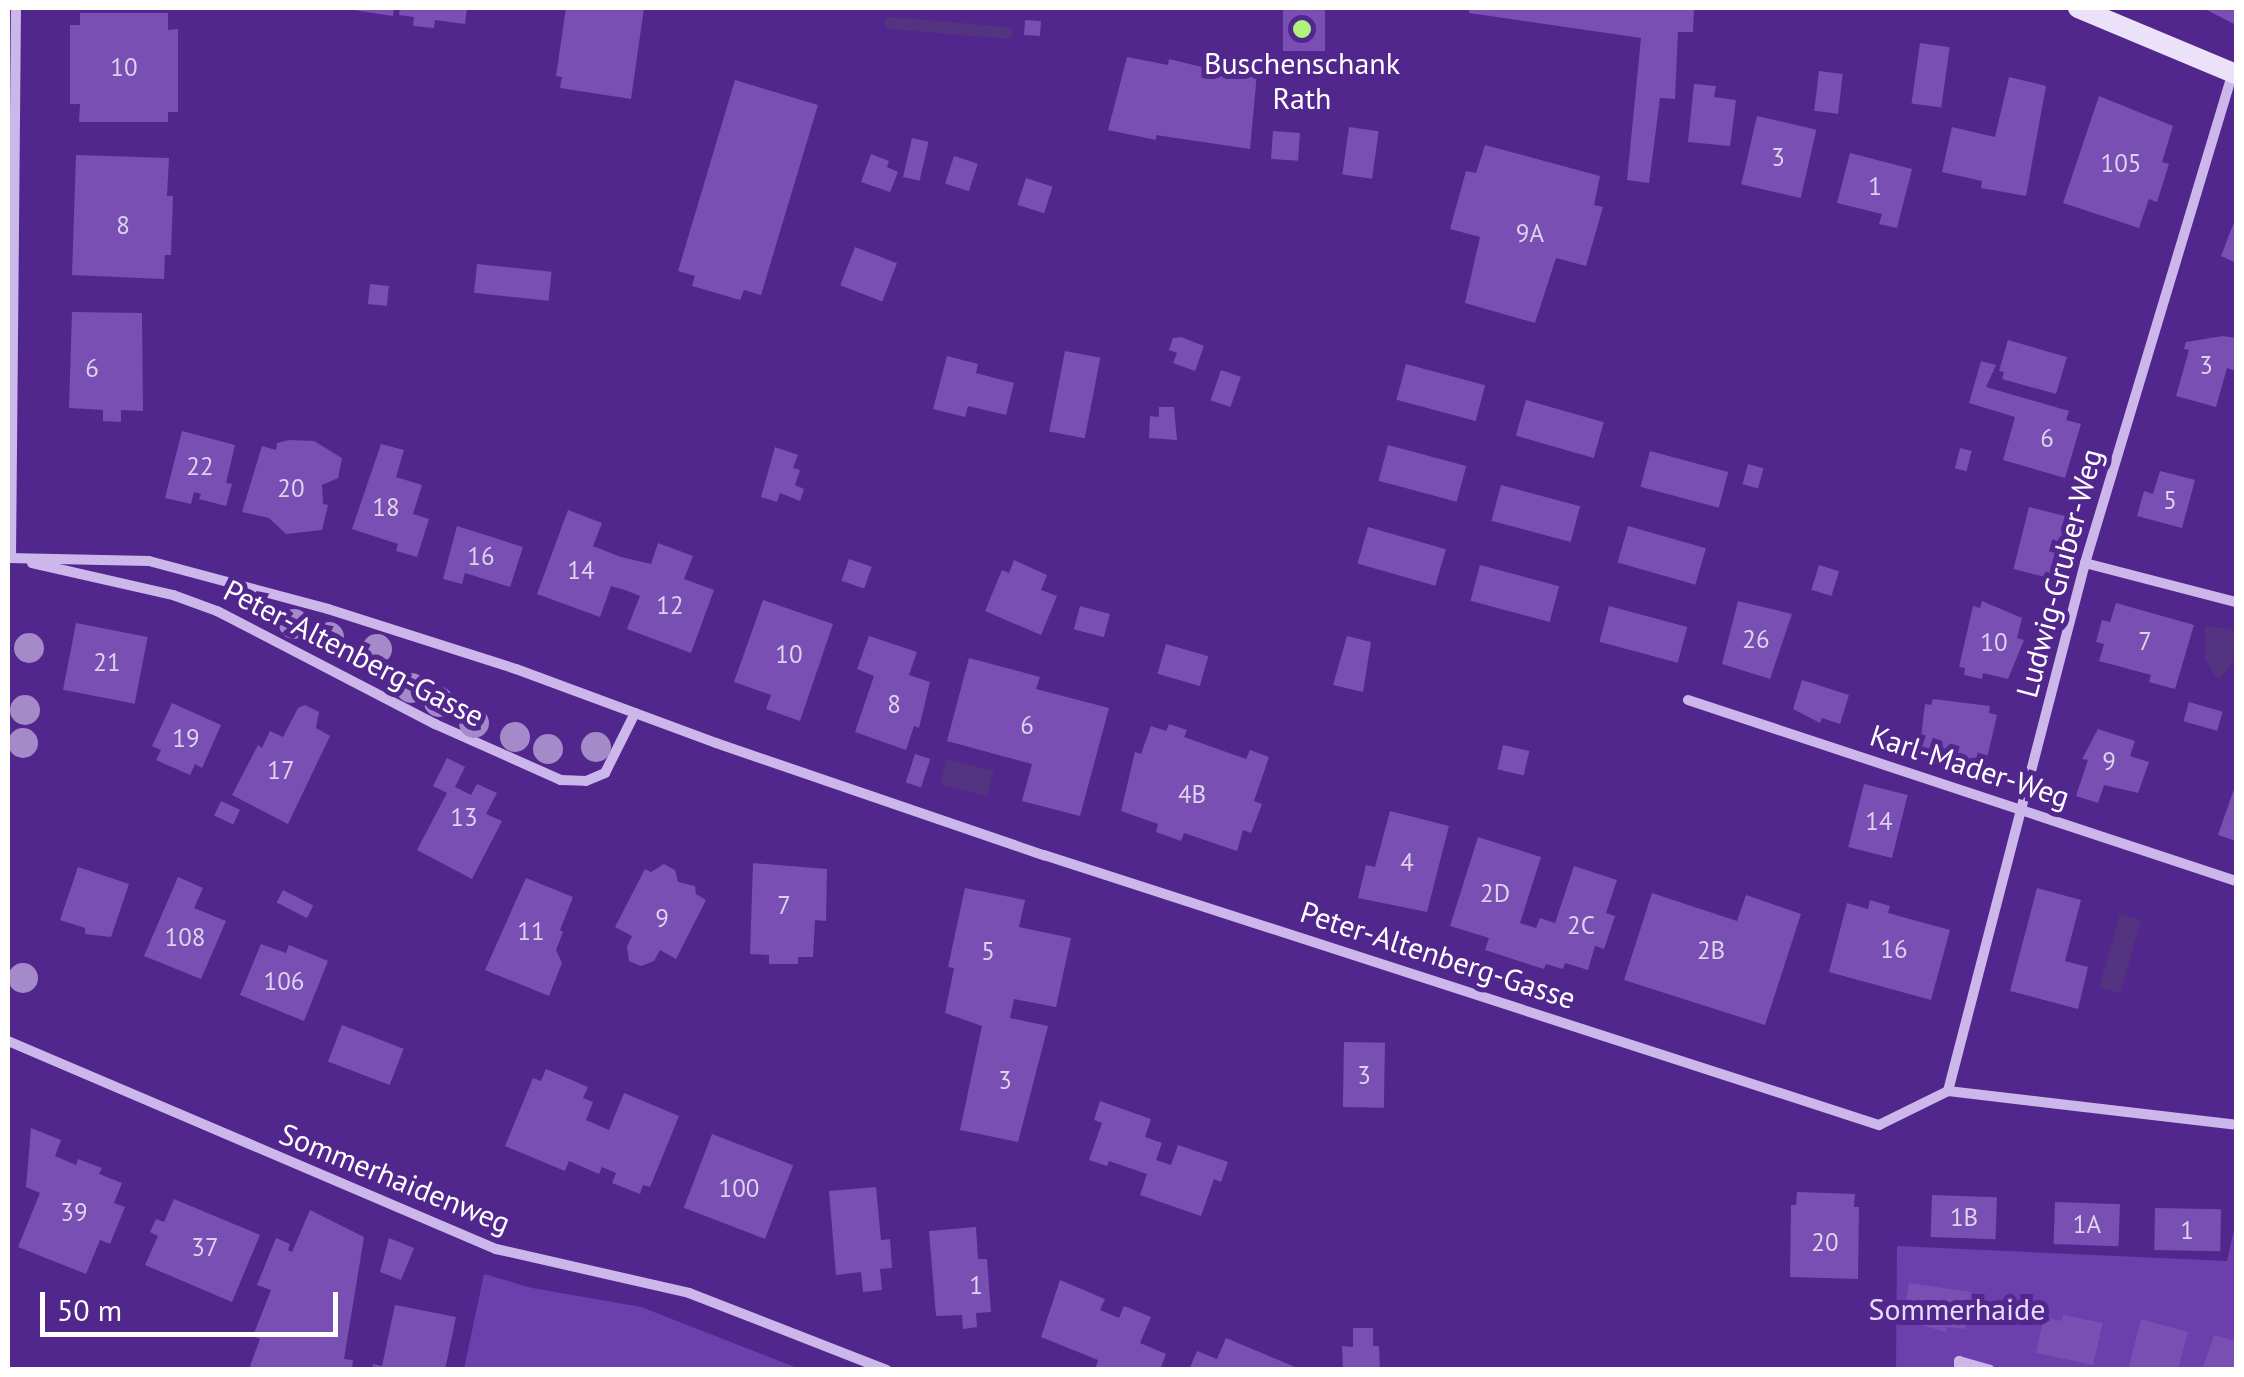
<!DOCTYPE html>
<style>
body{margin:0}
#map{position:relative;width:2244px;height:1377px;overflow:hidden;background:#52278d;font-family:"PT Sans",sans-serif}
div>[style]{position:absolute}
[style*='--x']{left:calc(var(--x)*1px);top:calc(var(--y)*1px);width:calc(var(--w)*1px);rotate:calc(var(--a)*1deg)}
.green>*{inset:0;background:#6c3fac}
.water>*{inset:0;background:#543380;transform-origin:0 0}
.stream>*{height:12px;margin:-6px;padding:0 6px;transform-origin:6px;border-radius:6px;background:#543380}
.building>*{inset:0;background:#794fb4;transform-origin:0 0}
.street>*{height:10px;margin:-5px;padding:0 5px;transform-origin:5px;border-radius:5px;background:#ccb7eb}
.secondary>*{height:20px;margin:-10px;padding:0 10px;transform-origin:10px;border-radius:10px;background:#ebe1f9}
.trees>*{width:30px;height:30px;margin:-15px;border-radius:50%;background:#a48ac8}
.dots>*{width:28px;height:28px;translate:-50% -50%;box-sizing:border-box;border:5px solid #52278d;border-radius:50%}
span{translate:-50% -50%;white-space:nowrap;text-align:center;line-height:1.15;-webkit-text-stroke:10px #52278d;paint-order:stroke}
.number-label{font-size:25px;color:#ded3ec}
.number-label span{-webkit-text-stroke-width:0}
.poi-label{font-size:30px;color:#fff}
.street-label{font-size:30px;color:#fff}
.park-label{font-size:30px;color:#e7dbf8}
.frame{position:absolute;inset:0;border:10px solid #fff;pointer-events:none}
.scale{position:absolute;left:40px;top:1292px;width:298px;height:45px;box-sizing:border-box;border:5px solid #fff;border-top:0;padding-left:12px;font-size:30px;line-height:35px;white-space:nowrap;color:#fff;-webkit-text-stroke:8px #52278d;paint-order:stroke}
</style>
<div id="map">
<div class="green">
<div style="clip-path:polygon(2236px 1221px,2236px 1369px,1896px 1370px,1897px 1246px,2227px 1261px)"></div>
<div style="clip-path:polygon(484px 1274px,532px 1288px,641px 1307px,800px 1369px,464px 1369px)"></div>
</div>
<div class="water">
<div style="clip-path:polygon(2205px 626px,2232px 629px,2236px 635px,2233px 662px,2218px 680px,2205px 659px)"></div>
<div style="left:946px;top:759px;width:49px;height:26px;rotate:14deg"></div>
<div style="left:2120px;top:914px;width:22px;height:76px;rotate:16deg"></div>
</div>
<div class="stream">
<div style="--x:890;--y:23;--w:117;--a:4.9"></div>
</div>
<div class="building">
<div style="clip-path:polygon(340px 8px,394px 8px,393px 16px)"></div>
<div style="clip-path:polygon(400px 8px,467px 8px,465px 24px,435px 20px,434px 28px,413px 26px,414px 17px,399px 15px)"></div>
<div style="clip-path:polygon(566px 8px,644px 8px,631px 99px,560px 88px,562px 77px,556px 76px)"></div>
<div style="left:1283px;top:8px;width:42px;height:43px"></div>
<div style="clip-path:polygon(1469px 8px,1694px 8px,1693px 32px,1678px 32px,1675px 99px,1660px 98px,1649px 183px,1627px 180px,1641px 38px,1469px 13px)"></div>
<div style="clip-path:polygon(2203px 8px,2236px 8px,2236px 25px)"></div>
<div style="clip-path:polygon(80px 13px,168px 13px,168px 30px,178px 29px,178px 112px,168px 112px,168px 122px,79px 122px,80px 104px,70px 104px,70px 25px,80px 25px)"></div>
<div style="left:1025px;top:20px;width:16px;height:15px;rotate:4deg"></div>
<div style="left:1920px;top:43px;width:30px;height:61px;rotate:8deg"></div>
<div style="clip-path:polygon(1127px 57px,1168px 65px,1169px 59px,1210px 69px,1211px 62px,1257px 73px,1250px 149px,1156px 135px,1156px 140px,1108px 130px)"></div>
<div style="left:1819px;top:71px;width:24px;height:40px;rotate:7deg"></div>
<div style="clip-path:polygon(2009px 77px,2046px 86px,2026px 196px,1981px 188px,1982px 181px,1942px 172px,1952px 127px,1995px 137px)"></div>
<div style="clip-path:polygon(735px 80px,818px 105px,761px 295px,744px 290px,740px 300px,692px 286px,695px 276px,678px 271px)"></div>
<div style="clip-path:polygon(1694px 84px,1716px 86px,1714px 97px,1736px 100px,1730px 146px,1688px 142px)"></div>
<div style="clip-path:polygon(2099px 96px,2173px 126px,2162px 162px,2169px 164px,2157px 202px,2149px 199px,2139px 228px,2063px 203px)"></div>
<div style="left:1757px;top:116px;width:61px;height:70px;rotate:13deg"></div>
<div style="left:1349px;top:127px;width:30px;height:48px;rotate:8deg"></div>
<div style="left:1273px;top:131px;width:27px;height:28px;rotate:4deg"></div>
<div style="left:912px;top:138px;width:17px;height:40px;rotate:13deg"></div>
<div style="clip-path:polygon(1485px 145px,1600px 176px,1594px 205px,1603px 207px,1586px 266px,1556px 258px,1535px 323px,1465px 303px,1480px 237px,1450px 229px,1466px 171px,1476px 173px)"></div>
<div style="clip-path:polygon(1850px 153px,1912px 169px,1897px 228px,1879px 224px,1882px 214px,1837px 203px)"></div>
<div style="clip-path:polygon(871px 154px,889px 161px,887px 167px,898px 172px,890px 192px,861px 182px)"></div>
<div style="clip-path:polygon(76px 155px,169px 158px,167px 196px,173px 196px,171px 255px,165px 255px,164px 279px,72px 275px)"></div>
<div style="left:954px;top:156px;width:25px;height:29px;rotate:18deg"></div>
<div style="left:1026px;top:178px;width:28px;height:28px;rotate:18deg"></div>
<div style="clip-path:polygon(2236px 217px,2236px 263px,2221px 256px)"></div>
<div style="left:855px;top:247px;width:45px;height:41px;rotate:21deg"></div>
<div style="left:477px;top:264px;width:75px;height:29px;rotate:6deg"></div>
<div style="left:370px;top:284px;width:19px;height:20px;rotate:6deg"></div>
<div style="clip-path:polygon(72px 312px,142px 313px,143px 411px,121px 410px,121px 422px,103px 421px,103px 410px,69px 408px)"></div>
<div style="clip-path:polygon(2223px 336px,2236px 338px,2236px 371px,2227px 368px,2216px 407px,2176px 396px,2189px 350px,2184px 349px,2186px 342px)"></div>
<div style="clip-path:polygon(1181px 337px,1204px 346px,1195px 371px,1173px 363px,1177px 353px,1169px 350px,1173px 338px)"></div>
<div style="clip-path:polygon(2008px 340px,2067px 357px,2056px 394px,2002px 379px,2004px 372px,1999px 371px)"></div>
<div style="left:1065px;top:351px;width:36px;height:82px;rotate:11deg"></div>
<div style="clip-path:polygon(947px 356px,978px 364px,976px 373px,1014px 383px,1006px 415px,968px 406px,965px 417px,933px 409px)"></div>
<div style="clip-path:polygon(1981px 361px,1996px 365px,1986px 387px,2069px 411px,2066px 420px,2081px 424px,2065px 478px,2003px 460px,2015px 417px,1969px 403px)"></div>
<div style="left:1406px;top:364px;width:82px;height:37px;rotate:15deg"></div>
<div style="left:1221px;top:370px;width:21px;height:32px;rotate:19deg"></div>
<div style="left:1526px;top:400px;width:81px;height:37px;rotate:16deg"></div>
<div style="clip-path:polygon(1159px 407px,1174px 407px,1177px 440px,1149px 438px,1150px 416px,1159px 417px)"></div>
<div style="clip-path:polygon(182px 431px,235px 445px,226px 483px,232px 484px,226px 506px,199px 499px,201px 494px,194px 492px,191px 504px,165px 498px)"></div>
<div style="clip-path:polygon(289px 440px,314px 441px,342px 458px,338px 478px,322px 485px,323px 504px,328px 505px,322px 530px,286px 534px,269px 518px,242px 512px,262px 446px,276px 450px,277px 443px)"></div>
<div style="clip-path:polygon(381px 444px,404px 450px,396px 477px,422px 485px,413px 514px,429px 519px,417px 557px,396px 551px,398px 544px,352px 529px)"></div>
<div style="left:1388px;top:445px;width:81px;height:37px;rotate:15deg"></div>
<div style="clip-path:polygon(775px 447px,798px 455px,793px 468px,800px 470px,795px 485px,804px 489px,800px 501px,780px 493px,777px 502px,761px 497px)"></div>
<div style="left:1960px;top:448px;width:12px;height:21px;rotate:14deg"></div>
<div style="left:1650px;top:451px;width:81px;height:37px;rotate:15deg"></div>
<div style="left:1748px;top:464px;width:16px;height:21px;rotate:15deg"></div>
<div style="clip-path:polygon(2160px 471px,2195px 480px,2182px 528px,2137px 516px,2144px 491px,2153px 494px)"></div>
<div style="left:1501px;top:485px;width:82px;height:37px;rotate:15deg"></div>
<div style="left:2029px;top:507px;width:42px;height:64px;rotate:14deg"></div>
<div style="clip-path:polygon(568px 510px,602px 523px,593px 546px,621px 557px,651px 564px,658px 543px,693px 556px,684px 579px,714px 590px,691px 653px,627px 629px,640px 596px,625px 590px,611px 586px,600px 617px,537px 594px)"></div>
<div style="clip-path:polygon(457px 526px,523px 547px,510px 587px,465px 573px,462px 584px,443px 579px)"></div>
<div style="left:1628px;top:526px;width:81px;height:38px;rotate:16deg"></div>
<div style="left:1368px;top:527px;width:81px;height:38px;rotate:16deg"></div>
<div style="left:849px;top:559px;width:24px;height:23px;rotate:19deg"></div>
<div style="clip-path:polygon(1014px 560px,1047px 575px,1041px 590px,1057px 596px,1041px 635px,985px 611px,1002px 570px,1009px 573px)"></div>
<div style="left:1480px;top:565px;width:82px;height:37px;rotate:15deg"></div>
<div style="left:1819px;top:565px;width:21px;height:26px;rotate:17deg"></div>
<div style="clip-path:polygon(763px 600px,833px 624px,800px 721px,766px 709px,771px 695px,734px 682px)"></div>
<div style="clip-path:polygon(1738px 601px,1792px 614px,1770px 679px,1722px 664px)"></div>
<div style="clip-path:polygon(1982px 601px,2022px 618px,2017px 638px,2024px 640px,2008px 679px,1983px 673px,1982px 679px,1964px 675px,1965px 668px,1959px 667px,1973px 606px,1980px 608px)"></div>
<div style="clip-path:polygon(2116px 603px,2194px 625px,2175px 689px,2149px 682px,2151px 675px,2099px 661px,2104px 644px,2096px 642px,2102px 620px,2110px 622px)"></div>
<div style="left:1080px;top:606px;width:31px;height:24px;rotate:15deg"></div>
<div style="left:1609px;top:606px;width:81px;height:37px;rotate:15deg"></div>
<div style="left:76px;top:623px;width:73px;height:68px;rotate:11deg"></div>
<div style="clip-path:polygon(869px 636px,917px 652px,909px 675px,930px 682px,919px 728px,914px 726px,906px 750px,855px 732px,874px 676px,857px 669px)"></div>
<div style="clip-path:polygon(1347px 636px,1371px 642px,1363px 692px,1333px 685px)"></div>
<div style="left:1166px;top:644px;width:44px;height:31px;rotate:16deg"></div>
<div style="clip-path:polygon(969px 658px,1040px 677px,1036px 689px,1109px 708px,1080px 816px,1022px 801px,1032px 764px,947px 741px)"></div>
<div style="clip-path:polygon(1802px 680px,1849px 695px,1840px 724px,1822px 718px,1820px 723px,1793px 709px)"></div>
<div style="clip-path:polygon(1933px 699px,1990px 706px,1989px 713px,1997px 715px,1985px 767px,1919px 753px,1925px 704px,1931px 705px)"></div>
<div style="left:2189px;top:702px;width:35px;height:20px;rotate:16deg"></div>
<div style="clip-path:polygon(172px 703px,221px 725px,202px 768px,195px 764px,190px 775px,156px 760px,161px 750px,152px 746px)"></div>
<div style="clip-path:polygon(305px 705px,319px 712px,316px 728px,330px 736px,288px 824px,232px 795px,258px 745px,262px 748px,270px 731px,283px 737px,298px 708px)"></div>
<div style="clip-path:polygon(1169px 724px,1187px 730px,1184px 737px,1246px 759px,1250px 750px,1269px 757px,1254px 801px,1262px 804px,1251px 833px,1243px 830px,1237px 851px,1184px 833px,1181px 841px,1156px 832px,1158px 824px,1121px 811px,1135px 752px,1141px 754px,1151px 726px,1166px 731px)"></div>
<div style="clip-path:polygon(2098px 729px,2135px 741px,2130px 756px,2149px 762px,2138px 793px,2104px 785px,2098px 803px,2076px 796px,2088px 760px,2082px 759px)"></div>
<div style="left:1503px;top:745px;width:27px;height:25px;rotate:13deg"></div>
<div style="left:915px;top:754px;width:16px;height:30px;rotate:18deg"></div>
<div style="clip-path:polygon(447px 758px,465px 767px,455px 787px,471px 795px,477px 784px,497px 793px,486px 814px,502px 821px,472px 879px,417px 850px,447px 793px,433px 786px)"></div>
<div style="clip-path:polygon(2236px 783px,2236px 841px,2218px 835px)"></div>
<div style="left:1864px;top:784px;width:45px;height:65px;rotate:14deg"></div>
<div style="left:221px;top:801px;width:21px;height:16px;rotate:25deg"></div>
<div style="clip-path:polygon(1390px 811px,1449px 826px,1427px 912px,1358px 898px,1366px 865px,1375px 867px)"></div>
<div style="clip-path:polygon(1478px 837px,1541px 857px,1520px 923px,1536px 928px,1540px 918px,1555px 923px,1574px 866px,1617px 880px,1606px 913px,1615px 916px,1604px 949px,1595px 946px,1588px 970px,1565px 963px,1563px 969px,1546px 964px,1544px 969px,1525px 963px,1485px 950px,1489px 938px,1450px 926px)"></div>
<div style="clip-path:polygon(753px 863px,827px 869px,826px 921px,815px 920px,813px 957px,798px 957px,798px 964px,769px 964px,769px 955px,750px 954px)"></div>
<div style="clip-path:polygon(664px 864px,675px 870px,678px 882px,695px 886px,696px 894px,706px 900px,676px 959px,660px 950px,654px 961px,641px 966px,629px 961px,627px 947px,632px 936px,615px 927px,645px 869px,651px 872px)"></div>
<div style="clip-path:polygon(78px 867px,129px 884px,111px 937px,85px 934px,85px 928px,60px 920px)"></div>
<div style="clip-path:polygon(178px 877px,203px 888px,194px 908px,226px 921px,201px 979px,144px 956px)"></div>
<div style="clip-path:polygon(526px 878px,573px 897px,560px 930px,563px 932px,556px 950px,562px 963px,549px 996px,485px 970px)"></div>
<div style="clip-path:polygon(965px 888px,1025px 900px,1019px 927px,1071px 938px,1056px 1007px,1014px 999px,1010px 1018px,1048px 1026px,1018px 1142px,960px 1130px,982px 1026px,945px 1013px,954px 968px,948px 967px)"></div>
<div style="clip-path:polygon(2037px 888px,2081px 900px,2065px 961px,2088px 967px,2078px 1009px,2010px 991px)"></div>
<div style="left:283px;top:890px;width:34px;height:14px;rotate:27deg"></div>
<div style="clip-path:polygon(1652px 893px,1737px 921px,1746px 895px,1801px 914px,1765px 1025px,1624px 980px)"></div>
<div style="clip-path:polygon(1870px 900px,1890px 906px,1888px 913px,1950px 930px,1931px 1000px,1829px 972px,1847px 903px,1868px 909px)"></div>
<div style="clip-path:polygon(261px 944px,286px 953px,289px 945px,328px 961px,304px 1021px,240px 995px)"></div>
<div style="left:342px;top:1025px;width:66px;height:39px;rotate:21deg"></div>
<div style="left:1344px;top:1042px;width:41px;height:65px;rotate:1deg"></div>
<div style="clip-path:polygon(546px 1069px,588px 1087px,583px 1098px,593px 1102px,586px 1120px,609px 1130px,624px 1093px,679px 1116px,650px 1187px,643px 1185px,640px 1194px,612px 1183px,616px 1173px,602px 1167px,599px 1174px,569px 1161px,565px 1171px,505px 1146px,533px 1078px,541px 1081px)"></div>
<div style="clip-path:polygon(1100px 1101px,1151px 1119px,1145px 1137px,1162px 1143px,1156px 1160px,1171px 1165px,1178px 1145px,1228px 1162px,1221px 1182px,1214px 1179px,1201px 1216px,1140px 1195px,1147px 1174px,1109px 1161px,1107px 1166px,1089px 1160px,1102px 1123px,1094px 1120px)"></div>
<div style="clip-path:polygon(31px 1128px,61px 1140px,55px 1156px,76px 1165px,78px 1159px,102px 1168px,99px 1174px,122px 1183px,114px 1203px,125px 1207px,110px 1244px,100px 1240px,86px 1274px,18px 1247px,40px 1193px,26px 1187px)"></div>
<div style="left:712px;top:1134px;width:87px;height:79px;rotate:21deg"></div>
<div style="clip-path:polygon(876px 1187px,881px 1240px,890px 1239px,892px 1268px,880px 1269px,882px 1290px,863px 1292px,861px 1272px,836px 1275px,829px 1191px)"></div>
<div style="clip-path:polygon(1797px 1192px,1855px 1194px,1854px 1207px,1859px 1207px,1858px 1279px,1790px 1277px,1791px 1205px,1796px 1205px)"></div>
<div style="left:1932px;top:1195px;width:65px;height:42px;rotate:2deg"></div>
<div style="clip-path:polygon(174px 1199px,260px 1235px,232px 1302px,145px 1265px,158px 1236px,150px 1232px,156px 1219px,164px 1222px)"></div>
<div style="left:2055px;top:1202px;width:65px;height:42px;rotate:2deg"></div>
<div style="left:2155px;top:1208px;width:66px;height:42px;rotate:1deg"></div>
<div style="clip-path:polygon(310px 1210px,364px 1237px,344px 1359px,353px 1360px,352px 1370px,258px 1370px,250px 1366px,260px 1339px,253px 1336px,271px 1290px,257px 1285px,276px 1238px,290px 1244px,288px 1250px,292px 1252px)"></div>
<div style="clip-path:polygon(976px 1227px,978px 1259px,987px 1259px,991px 1312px,976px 1313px,977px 1327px,963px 1329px,962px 1315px,936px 1316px,929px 1231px)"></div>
<div style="clip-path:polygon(389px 1238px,414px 1248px,401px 1280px,380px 1272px)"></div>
<div style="clip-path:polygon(1060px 1280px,1105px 1299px,1100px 1310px,1119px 1318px,1124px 1306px,1151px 1317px,1140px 1343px,1166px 1354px,1160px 1370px,1095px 1370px,1098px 1360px,1041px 1337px)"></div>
<div style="clip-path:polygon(1909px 1283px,1971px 1292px,1965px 1329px,1947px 1327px,1946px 1332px,1903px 1320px)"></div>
<div style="clip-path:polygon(395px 1305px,456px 1317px,445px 1370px,372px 1370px,373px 1364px,382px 1366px)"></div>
<div style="clip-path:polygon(2063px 1315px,2103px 1323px,2093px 1365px,2036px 1353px,2044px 1317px,2062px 1321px)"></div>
<div style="clip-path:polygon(2141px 1319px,2188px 1332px,2178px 1370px,2128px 1370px)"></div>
<div style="clip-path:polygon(1353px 1328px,1373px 1328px,1373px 1346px,1379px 1346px,1380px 1370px,1343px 1370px,1342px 1346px,1353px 1347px)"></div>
<div style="clip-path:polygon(2214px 1335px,2236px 1341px,2236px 1370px,2202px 1370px)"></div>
<div style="clip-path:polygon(1226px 1338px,1300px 1369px,1300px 1370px,1189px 1370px,1197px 1351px,1217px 1359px)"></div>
</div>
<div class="street">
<div style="--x:8;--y:558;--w:141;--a:1.2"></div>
<div style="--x:149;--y:561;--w:185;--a:15"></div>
<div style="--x:328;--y:609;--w:197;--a:17.7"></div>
<div style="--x:516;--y:669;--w:213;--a:20.3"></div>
<div style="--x:716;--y:743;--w:347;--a:18.9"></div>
<div style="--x:1044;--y:855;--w:878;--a:17.92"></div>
<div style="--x:1879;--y:1125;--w:77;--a:-26.2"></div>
<div style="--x:1948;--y:1091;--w:290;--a:6.7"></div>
<div style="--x:11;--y:558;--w:550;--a:-89.48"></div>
<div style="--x:32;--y:563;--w:145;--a:12.8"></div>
<div style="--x:173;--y:595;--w:47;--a:20"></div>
<div style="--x:217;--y:611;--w:246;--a:27.4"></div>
<div style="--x:435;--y:724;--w:138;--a:24"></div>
<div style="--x:561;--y:780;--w:25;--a:2"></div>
<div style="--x:586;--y:781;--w:21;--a:-23"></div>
<div style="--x:605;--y:773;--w:67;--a:-63.4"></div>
<div style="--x:2085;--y:563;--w:156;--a:14.5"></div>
<div style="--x:1688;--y:700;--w:577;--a:18.28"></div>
<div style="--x:8;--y:1041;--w:530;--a:23.09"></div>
<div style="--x:496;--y:1249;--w:198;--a:12.8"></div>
<div style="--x:689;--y:1293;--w:212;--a:21.3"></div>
<div style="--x:1948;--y:1091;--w:545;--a:-75.45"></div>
<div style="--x:2085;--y:563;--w:513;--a:-73.23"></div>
<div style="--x:1959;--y:1370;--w:9;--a:-90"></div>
<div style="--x:1959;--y:1361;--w:32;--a:16"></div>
</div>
<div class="secondary">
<div style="--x:2078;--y:8;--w:171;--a:22.7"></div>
</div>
<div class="trees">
<div style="left:294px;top:624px"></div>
<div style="left:329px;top:637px"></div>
<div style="left:29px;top:648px"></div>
<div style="left:377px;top:649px"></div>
<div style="left:411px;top:688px"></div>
<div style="left:439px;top:702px"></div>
<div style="left:25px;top:710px"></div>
<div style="left:474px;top:723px"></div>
<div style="left:515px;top:737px"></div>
<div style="left:23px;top:743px"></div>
<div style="left:596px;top:747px"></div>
<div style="left:548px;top:749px"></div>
<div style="left:23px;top:978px"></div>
</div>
<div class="dots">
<div style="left:1302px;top:29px;background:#aff37c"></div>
</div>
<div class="number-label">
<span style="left:124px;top:67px">10</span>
<span style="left:1778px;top:157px">3</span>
<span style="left:2121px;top:163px">105</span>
<span style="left:1875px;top:186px">1</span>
<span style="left:123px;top:225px">8</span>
<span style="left:1530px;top:233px">9A</span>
<span style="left:2206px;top:365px">3</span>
<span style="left:92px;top:368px">6</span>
<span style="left:2047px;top:438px">6</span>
<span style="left:200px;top:466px">22</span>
<span style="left:291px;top:488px">20</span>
<span style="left:2170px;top:500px">5</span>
<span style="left:386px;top:507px">18</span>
<span style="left:481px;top:556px">16</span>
<span style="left:581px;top:570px">14</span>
<span style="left:670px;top:605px">12</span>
<span style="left:1756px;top:639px">26</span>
<span style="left:2145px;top:641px">7</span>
<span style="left:1994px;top:642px">10</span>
<span style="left:789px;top:654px">10</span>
<span style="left:107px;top:662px">21</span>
<span style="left:894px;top:704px">8</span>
<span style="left:1027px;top:725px">6</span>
<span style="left:186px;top:738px">19</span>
<span style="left:2109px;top:761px">9</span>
<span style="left:281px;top:770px">17</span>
<span style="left:1192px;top:794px">4B</span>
<span style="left:464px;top:817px">13</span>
<span style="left:1879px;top:821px">14</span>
<span style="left:1407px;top:862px">4</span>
<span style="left:1495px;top:893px">2D</span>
<span style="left:784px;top:905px">7</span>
<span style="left:662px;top:918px">9</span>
<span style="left:1581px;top:925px">2C</span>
<span style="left:531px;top:931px">11</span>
<span style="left:185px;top:937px">108</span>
<span style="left:1894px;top:949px">16</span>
<span style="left:1711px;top:950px">2B</span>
<span style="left:988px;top:951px">5</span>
<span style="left:284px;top:981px">106</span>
<span style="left:1364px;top:1075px">3</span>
<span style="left:1005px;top:1080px">3</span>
<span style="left:739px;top:1188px">100</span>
<span style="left:74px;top:1212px">39</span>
<span style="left:1964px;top:1217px">1B</span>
<span style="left:2087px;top:1224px">1A</span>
<span style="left:2187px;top:1230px">1</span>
<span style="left:1825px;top:1242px">20</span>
<span style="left:205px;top:1247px">37</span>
<span style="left:976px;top:1285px">1</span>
</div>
<div class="poi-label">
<span style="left:1302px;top:80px">Buschenschank<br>Rath</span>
</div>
<div class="street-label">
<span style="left:2059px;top:573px;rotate:-75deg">Ludwig-Gruber-Weg</span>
<span style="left:354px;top:653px;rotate:27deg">Peter-Altenberg-Gasse</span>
<span style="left:1970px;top:766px;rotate:18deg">Karl-Mader-Weg</span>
<span style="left:1438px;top:955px;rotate:18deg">Peter-Altenberg-Gasse</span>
<span style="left:395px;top:1178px;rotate:22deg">Sommerhaidenweg</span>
</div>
<div class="park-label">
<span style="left:1957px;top:1309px">Sommerhaide</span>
</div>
<div class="frame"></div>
<div class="scale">50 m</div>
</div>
